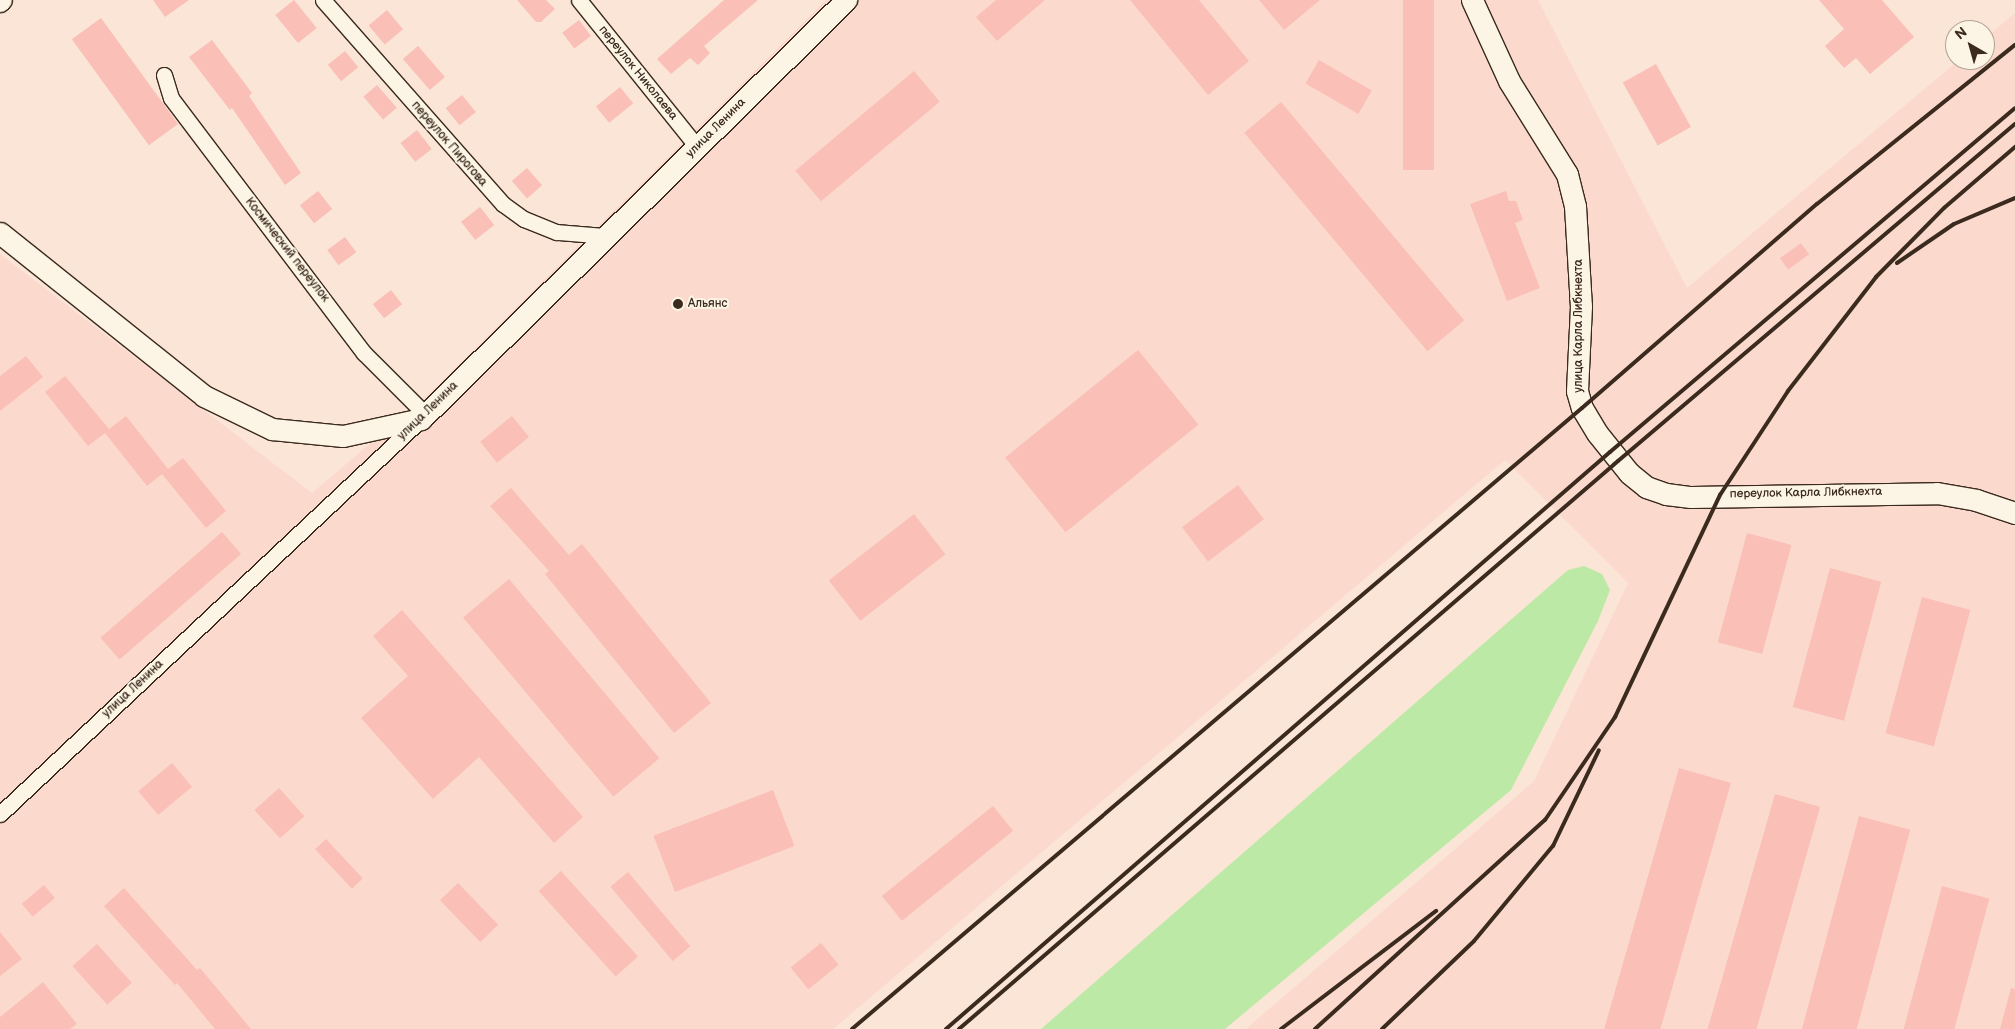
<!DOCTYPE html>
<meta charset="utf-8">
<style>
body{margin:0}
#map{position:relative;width:2015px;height:1029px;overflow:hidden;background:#fbe5d7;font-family:"Balsamiq Sans",sans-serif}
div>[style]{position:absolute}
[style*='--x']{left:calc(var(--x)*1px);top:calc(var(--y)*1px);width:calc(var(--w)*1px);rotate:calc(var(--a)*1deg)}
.built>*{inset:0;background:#fbdacd}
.green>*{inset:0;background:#bde9a6}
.building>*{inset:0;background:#fabfb6;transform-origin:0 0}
.roads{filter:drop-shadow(1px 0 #3b2a1e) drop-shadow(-1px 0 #3b2a1e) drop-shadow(0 1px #3b2a1e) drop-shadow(0 -1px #3b2a1e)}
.street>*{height:15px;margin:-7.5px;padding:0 7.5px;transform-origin:7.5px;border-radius:7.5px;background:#fcf5e5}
.secondary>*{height:21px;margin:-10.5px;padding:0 10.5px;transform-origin:10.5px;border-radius:10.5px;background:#fcf5e5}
.rail>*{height:4px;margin:-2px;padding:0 2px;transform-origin:2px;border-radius:2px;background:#3b2a1e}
.dots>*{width:14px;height:14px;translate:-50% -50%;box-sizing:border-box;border:2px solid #fcf5e5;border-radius:50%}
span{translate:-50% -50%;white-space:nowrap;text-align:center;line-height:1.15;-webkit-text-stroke:4px #fcf5e5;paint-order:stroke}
.street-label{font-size:12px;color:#3b2a1e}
.poi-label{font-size:12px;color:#3b2a1e}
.left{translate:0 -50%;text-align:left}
.north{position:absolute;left:1945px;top:20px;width:50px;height:50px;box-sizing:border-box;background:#fcf5e5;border:1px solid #afa495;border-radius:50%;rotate:322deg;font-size:14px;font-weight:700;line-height:20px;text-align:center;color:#3b2a1e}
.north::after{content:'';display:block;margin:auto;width:18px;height:22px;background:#3b2a1e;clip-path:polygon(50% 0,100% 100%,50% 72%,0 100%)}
</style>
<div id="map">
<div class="built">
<div style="clip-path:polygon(826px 0,1538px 0,1687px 288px,1959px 60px,1985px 60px,1985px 38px,2015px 13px,2015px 1029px,1246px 1029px,1534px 781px,1628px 583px,1505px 460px,833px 1029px,0 1029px,0 254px,312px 493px,433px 390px)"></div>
</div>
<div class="green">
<div style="clip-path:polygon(1584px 566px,1602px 574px,1610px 590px,1598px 621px,1511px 790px,1225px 1029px,1041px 1029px,1568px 570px)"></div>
</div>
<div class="building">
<div style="clip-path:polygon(153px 0,189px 0,165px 17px)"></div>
<div style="left:294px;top:0;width:36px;height:24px;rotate:51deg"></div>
<div style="clip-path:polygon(517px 0,546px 0,555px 9px,541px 22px,536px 22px)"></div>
<div style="clip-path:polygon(724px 0,758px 0,704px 46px,710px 53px,698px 65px,690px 58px,671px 74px,657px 59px)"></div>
<div style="clip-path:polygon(996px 0,1045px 0,997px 41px,976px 17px)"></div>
<div style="clip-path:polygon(1130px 0,1199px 0,1249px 61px,1208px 95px)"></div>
<div style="clip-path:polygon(1259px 0,1320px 0,1284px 30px)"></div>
<div style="left:1403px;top:0;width:31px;height:170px"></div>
<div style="clip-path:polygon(1819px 0,1882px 0,1914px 37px,1870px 74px,1856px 58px,1844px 68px,1825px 46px,1844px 29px)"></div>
<div style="left:387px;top:10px;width:25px;height:24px;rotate:50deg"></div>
<div style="left:101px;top:18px;width:131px;height:36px;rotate:54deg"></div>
<div style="left:579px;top:20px;width:20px;height:21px;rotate:53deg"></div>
<div style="clip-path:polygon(212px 40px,252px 93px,249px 96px,301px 173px,285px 185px,232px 108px,230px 110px,189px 57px)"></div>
<div style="left:418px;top:46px;width:41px;height:20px;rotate:49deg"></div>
<div style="left:345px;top:51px;width:21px;height:22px;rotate:51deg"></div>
<div style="left:1319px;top:60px;width:61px;height:27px;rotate:30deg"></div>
<div style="left:1656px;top:64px;width:72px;height:38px;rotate:61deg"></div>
<div style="left:914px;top:71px;width:40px;height:155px;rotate:50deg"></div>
<div style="left:377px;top:85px;width:30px;height:18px;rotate:49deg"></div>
<div style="left:620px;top:87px;width:21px;height:31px;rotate:51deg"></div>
<div style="left:462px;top:95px;width:22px;height:21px;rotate:51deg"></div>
<div style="left:1281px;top:102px;width:285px;height:48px;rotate:50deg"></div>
<div style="left:417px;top:130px;width:24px;height:21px;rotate:52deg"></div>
<div style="left:527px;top:168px;width:23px;height:20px;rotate:49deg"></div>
<div style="left:318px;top:191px;width:23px;height:23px;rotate:52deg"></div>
<div style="clip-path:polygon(1506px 191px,1509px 201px,1516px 201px,1523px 220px,1515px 223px,1540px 288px,1507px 301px,1470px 204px)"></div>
<div style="left:480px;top:207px;width:23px;height:24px;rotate:52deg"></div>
<div style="left:345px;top:237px;width:19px;height:22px;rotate:54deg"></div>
<div style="left:1801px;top:243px;width:14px;height:26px;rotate:54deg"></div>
<div style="left:391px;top:290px;width:18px;height:23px;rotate:52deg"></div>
<div style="left:1138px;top:350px;width:96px;height:171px;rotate:51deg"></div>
<div style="clip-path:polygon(26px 356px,43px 377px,0 411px,0 376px)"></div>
<div style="clip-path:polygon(65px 376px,109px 429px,126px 416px,168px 469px,183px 458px,226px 511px,206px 528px,162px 474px,147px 486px,105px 433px,88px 446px,45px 392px)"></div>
<div style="left:512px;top:416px;width:27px;height:41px;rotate:51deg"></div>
<div style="left:1238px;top:485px;width:43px;height:70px;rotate:53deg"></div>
<div style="clip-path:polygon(511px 488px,569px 555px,582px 544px,711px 703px,674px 733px,545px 574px,549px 571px,490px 506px)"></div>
<div style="left:914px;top:514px;width:51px;height:108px;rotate:52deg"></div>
<div style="left:222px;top:532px;width:29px;height:161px;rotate:49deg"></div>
<div style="left:1747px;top:533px;width:46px;height:113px;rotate:15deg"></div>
<div style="left:1830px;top:568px;width:53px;height:144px;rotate:15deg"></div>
<div style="left:509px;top:579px;width:234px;height:60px;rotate:50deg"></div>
<div style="left:1922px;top:597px;width:50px;height:141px;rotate:15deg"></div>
<div style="clip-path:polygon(402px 610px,583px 817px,554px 843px,479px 757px,433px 799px,361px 718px,408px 676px,373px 636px)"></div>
<div style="left:172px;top:763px;width:31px;height:44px;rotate:50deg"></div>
<div style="left:1679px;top:768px;width:54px;height:271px;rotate:16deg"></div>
<div style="left:279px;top:788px;width:38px;height:33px;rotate:48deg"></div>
<div style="left:773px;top:790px;width:60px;height:128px;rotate:69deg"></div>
<div style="left:1775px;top:794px;width:47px;height:244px;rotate:16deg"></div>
<div style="left:993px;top:806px;width:32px;height:143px;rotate:51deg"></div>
<div style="left:1859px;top:816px;width:53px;height:221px;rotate:15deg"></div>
<div style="left:326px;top:839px;width:54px;height:15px;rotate:47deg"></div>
<div style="left:561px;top:871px;width:115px;height:30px;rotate:48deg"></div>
<div style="left:628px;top:872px;width:97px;height:23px;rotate:50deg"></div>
<div style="left:458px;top:883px;width:58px;height:25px;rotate:46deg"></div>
<div style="left:44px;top:885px;width:17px;height:29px;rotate:50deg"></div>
<div style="left:1942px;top:886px;width:49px;height:149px;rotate:15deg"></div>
<div style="clip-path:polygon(124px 888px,197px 970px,200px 968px,251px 1029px,215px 1029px,177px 983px,175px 985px,104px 906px)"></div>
<div style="clip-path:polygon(0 932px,22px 959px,0 976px)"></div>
<div style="left:821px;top:943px;width:28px;height:39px;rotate:51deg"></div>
<div style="left:97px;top:944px;width:52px;height:33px;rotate:48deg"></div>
<div style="clip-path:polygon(43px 982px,77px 1024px,70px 1029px,0 1029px,0 1017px)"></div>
<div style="clip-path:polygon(2011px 988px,2015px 989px,2015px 1029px,2000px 1029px)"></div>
</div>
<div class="roads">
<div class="street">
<div style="--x:323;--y:0;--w:272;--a:48.6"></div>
<div style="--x:503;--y:204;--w:26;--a:36"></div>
<div style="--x:524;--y:219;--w:35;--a:22"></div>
<div style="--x:557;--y:232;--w:49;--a:4.7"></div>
<div style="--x:579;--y:0;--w:189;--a:51.2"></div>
<div style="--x:164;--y:75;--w:24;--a:73"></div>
<div style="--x:171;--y:98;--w:320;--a:52.9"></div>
<div style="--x:364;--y:353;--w:86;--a:45"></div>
<div style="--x:0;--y:814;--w:576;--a:-43.17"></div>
</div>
<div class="secondary">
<div style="--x:1472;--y:0;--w:89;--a:65.4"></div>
<div style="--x:1509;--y:81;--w:110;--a:58.1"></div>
<div style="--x:1567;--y:174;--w:33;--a:76"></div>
<div style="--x:1575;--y:206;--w:100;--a:86.6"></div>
<div style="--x:1581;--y:306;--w:85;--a:92.7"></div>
<div style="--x:1577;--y:391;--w:18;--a:74"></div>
<div style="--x:1582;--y:408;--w:29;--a:59"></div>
<div style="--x:1597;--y:433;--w:51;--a:51.3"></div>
<div style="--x:1629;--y:473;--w:22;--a:39"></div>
<div style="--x:1646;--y:487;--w:21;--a:19"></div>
<div style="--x:1666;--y:494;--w:25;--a:7"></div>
<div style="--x:1691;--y:497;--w:246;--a:-0.9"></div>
<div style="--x:1937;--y:493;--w:40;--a:10"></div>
<div style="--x:1976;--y:500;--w:41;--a:18.4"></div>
<div style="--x:0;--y:1;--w:1;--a:-45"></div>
<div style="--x:0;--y:233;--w:261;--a:38.6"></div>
<div style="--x:204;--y:396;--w:76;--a:25.9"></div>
<div style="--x:272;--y:429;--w:71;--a:5.6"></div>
<div style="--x:343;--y:436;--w:80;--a:-12.3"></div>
<div style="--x:421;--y:419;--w:597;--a:-44.59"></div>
</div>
</div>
<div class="rail">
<div style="--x:1897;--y:263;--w:69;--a:-34.4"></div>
<div style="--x:1954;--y:224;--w:66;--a:-23.1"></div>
<div style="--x:852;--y:1029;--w:958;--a:-40.39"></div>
<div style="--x:1582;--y:408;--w:311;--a:-41"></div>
<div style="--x:1817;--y:204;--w:254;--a:-38.8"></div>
<div style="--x:946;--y:1029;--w:880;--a:-40.99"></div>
<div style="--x:1610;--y:452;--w:531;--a:-40.34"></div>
<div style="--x:959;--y:1029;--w:870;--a:-40.76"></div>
<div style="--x:1618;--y:461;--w:521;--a:-40.33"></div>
<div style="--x:1281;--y:1029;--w:195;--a:-37.3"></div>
<div style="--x:1315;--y:1029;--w:311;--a:-42.3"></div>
<div style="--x:1545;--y:820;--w:125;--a:-55.8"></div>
<div style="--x:1615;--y:717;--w:246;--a:-64.7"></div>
<div style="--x:1720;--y:495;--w:124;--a:-56.8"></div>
<div style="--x:1788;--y:391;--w:144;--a:-52.3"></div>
<div style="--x:1876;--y:277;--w:97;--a:-45.4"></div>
<div style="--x:1944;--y:208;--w:94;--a:-40.7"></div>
<div style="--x:1382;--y:1029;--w:127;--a:-43.7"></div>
<div style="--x:1474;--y:941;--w:124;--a:-50.3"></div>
<div style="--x:1553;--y:846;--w:106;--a:-64.4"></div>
</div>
<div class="dots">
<div style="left:678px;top:304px;background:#3b2a1e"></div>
</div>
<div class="street-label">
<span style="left:638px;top:73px;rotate:51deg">переулок Николаева</span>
<span style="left:716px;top:128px;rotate:-45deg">улица Ленина</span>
<span style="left:449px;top:144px;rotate:49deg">переулок Пирогова</span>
<span style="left:287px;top:250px;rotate:52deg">Космический переулок</span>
<span style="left:1579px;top:326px;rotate:-90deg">улица Карла Либкнехта</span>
<span style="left:428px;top:411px;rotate:-44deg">улица Ленина</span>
<span style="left:1806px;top:493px;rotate:-1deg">переулок Карла Либкнехта</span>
<span style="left:133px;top:689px;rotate:-43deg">улица Ленина</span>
</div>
<div class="poi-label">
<span class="left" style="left:688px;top:304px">Альянс</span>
</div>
<div class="north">N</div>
</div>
